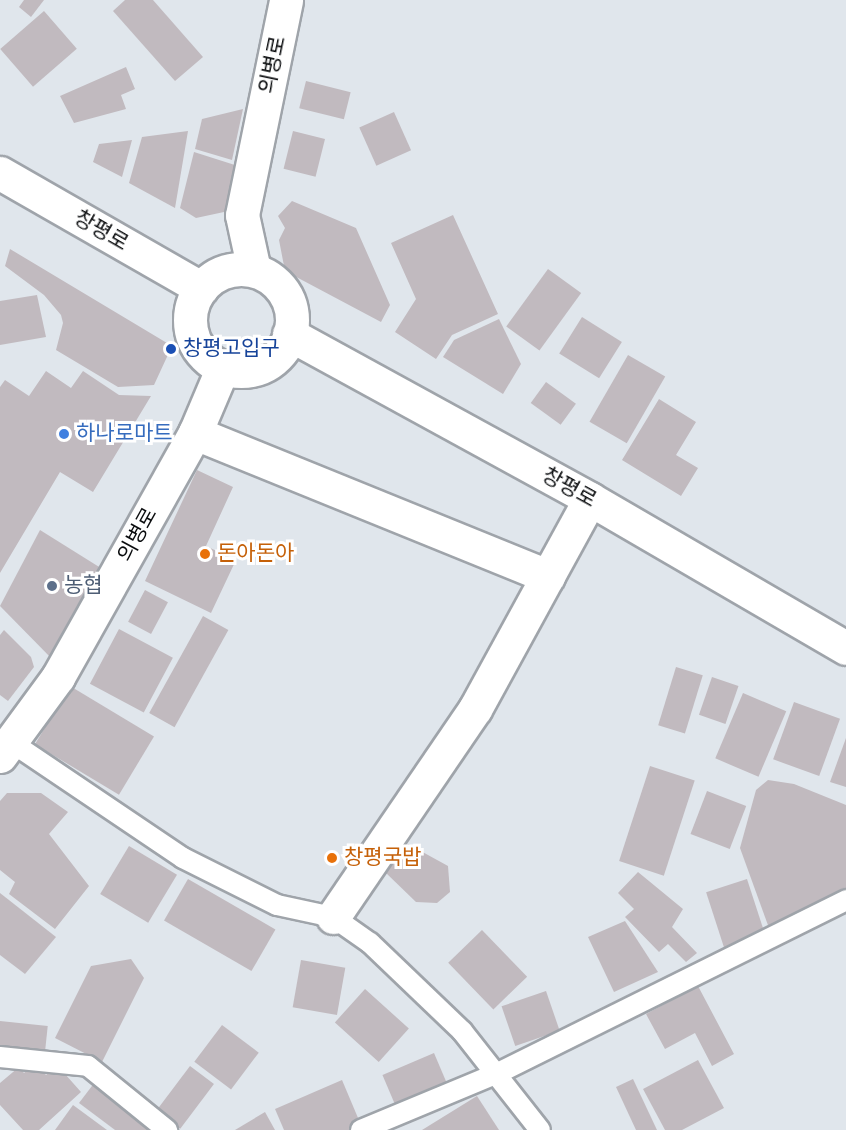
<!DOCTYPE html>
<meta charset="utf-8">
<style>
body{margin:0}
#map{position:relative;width:846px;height:1130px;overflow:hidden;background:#e0e6ec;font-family:"Varela Round","Noto Sans KR",sans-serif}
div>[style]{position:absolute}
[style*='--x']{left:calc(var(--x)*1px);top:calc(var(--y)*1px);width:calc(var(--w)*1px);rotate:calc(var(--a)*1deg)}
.building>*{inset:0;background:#c1babf;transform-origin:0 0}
.roads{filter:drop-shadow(2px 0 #9fa4aa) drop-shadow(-2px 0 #9fa4aa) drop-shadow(0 2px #9fa4aa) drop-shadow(0 -2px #9fa4aa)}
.service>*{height:20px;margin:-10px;padding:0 10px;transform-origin:10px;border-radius:10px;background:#fff}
.minor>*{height:33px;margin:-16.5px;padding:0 16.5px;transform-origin:16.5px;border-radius:16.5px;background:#fff}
.minor>.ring{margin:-16.5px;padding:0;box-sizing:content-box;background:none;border:33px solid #fff;border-radius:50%}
.dots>*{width:16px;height:16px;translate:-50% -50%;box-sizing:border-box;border:3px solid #fff;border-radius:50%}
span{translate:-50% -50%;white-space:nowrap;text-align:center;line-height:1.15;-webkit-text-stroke:6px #fff;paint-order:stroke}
.street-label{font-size:21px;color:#0a0c0e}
.transit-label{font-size:21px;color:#164399}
.left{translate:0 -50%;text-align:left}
.shop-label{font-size:21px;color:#366cbe}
.food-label{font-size:21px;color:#c56008}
.service-label{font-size:21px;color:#4e5e75}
</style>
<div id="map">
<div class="building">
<div style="clip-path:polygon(24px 0,44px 0,31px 17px,19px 7px)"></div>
<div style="clip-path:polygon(125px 0,153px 0,203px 57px,175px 81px,113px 11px)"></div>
<div style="left:44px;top:11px;width:50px;height:58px;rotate:49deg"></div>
<div style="clip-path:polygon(126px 67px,135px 89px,121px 95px,126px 109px,74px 123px,60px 96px)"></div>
<div style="left:306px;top:81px;width:46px;height:28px;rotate:14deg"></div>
<div style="clip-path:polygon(243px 109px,232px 160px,195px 149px,202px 119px)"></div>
<div style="left:394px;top:112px;width:42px;height:38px;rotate:66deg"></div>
<div style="clip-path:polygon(188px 131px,175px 208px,129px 183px,142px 137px)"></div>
<div style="left:293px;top:131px;width:33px;height:39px;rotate:14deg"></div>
<div style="clip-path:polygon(132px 140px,122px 177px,93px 162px,99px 144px)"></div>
<div style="clip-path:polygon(194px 152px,238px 166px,224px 212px,196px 218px,180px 208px)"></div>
<div style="clip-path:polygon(292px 201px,356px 228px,390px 305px,381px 322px,285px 271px,279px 240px,285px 228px,278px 216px)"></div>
<div style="clip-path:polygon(453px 215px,498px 314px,452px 335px,436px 359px,395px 332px,416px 299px,391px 243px)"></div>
<div style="clip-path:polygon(10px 249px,172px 346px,154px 385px,118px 387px,56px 350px,63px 323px,61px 315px,44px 295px,5px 266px)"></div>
<div style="left:548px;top:269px;width:41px;height:71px;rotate:36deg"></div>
<div style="clip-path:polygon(37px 295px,46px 337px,0 345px,0 301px)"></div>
<div style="left:582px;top:317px;width:47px;height:43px;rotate:32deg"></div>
<div style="clip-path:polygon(499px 319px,521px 364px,503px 394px,443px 357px,454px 340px)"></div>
<div style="left:628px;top:355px;width:43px;height:77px;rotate:30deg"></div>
<div style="clip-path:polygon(46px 371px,71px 388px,83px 371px,119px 395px,151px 396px,93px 492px,60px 472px,0 573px,0 387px,5px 380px,29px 396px)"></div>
<div style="left:546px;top:382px;width:37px;height:26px;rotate:36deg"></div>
<div style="clip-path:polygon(659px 399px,696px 422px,676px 455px,698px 468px,681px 496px,622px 460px)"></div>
<div style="clip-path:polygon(197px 470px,233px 487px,206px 546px,236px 560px,211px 613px,145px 581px)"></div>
<div style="clip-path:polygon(40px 530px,104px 570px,54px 661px,0 606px)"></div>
<div style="left:145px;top:590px;width:26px;height:36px;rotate:28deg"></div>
<div style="left:203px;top:616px;width:29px;height:111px;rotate:29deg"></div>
<div style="left:119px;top:629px;width:61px;height:62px;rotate:28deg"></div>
<div style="clip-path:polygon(4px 630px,31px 657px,34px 667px,8px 701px,0 695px,0 635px)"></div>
<div style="left:676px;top:667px;width:28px;height:61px;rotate:17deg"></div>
<div style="left:712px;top:677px;width:28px;height:40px;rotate:19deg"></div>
<div style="left:70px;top:686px;width:98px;height:68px;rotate:31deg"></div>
<div style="left:743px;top:693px;width:47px;height:71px;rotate:23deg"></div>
<div style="left:794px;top:702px;width:49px;height:61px;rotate:20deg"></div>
<div style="clip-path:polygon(846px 738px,846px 787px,830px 782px)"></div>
<div style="left:650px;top:766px;width:47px;height:100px;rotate:18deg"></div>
<div style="clip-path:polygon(768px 780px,794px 784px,846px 805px,846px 890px,837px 898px,769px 928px,740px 848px,756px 790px)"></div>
<div style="left:707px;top:791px;width:42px;height:46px;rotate:21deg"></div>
<div style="clip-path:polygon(7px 793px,41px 793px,68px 812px,49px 834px,89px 886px,55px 929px,9px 894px,15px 882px,0 870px,0 801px)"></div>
<div style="clip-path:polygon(408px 844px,448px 866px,450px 892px,437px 903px,416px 902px,386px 873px)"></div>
<div style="left:129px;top:846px;width:56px;height:56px;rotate:31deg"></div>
<div style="clip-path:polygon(638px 872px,683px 909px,672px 927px,697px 953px,686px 962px,668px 944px,659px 952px,625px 917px,634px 909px,618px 893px)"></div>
<div style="left:188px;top:879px;width:101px;height:48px;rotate:30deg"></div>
<div style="left:747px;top:879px;width:58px;height:43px;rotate:72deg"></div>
<div style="clip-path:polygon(0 893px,56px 937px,25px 974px,0 955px)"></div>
<div style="clip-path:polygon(625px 921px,658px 972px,614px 992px,588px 937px)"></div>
<div style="left:482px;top:930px;width:65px;height:47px;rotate:46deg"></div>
<div style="clip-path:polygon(131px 959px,144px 978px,102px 1062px,55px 1038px,91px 966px)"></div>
<div style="left:301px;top:960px;width:45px;height:48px;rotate:10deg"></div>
<div style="clip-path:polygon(698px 986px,734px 1054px,712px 1066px,695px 1033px,665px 1049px,646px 1014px)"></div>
<div style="left:365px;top:989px;width:59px;height:45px;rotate:42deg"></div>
<div style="left:546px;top:991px;width:42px;height:47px;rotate:71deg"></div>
<div style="left:0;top:1021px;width:48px;height:27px;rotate:6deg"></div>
<div style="left:222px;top:1025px;width:46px;height:46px;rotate:37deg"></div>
<div style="left:434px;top:1053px;width:34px;height:56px;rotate:67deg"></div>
<div style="clip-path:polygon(698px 1060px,724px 1108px,682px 1130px,665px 1130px,643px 1089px)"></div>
<div style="clip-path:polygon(35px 1063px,46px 1075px,57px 1065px,81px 1092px,39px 1130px,23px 1130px,0 1105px,0 1083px,19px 1067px,24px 1073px)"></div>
<div style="left:190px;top:1066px;width:30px;height:56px;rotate:37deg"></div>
<div style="clip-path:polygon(633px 1079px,657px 1130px,636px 1130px,616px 1087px)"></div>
<div style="clip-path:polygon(342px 1080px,361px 1125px,349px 1130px,284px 1130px,275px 1109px)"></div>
<div style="clip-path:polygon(95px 1082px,157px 1130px,115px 1130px,79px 1103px)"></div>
<div style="clip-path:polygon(477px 1096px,499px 1130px,422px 1130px)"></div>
<div style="clip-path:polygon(73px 1105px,107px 1130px,55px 1130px)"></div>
<div style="clip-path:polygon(265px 1112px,275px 1130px,235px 1130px)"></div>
</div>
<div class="roads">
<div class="service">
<div style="--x:11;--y:742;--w:207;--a:34"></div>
<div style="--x:183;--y:858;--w:105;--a:26.6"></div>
<div style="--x:277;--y:905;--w:57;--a:12.1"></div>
<div style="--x:333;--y:917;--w:45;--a:35.1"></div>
<div style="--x:370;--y:943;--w:127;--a:43.7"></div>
<div style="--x:462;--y:1031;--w:126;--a:51.8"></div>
<div style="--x:0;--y:1057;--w:88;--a:5.8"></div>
<div style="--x:88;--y:1066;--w:102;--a:39"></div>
<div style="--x:361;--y:1130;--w:148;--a:-22.6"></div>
<div style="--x:498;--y:1073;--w:389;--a:-26.4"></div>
</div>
<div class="minor">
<div style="--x:0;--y:173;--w:232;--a:29.8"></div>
<div class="ring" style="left:190px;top:269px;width:69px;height:69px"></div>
<div style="--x:254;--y:270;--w:56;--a:-102.3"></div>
<div style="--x:242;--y:215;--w:219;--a:-78.4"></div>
<div style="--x:289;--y:334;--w:343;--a:28.7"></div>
<div style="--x:590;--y:499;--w:296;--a:30.2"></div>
<div style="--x:195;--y:433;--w:381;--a:22.1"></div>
<div style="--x:0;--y:756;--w:98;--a:-53.7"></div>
<div style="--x:58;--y:677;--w:280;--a:-60.7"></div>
<div style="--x:195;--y:433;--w:72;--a:-67"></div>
<div style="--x:333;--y:917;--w:252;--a:-55.7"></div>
<div style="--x:475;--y:709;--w:239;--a:-61.3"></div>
</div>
</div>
<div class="dots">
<div style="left:171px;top:349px;background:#1a4fb4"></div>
<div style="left:64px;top:434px;background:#3f7fe0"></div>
<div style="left:205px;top:554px;background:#e8710a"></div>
<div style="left:52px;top:586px;background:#5c6f8a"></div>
<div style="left:332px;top:858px;background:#e8710a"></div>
</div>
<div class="street-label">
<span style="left:273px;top:65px;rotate:-78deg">의병로</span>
<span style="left:101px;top:231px;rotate:30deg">창평로</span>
<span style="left:569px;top:488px;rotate:29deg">창평로</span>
<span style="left:138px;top:535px;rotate:-61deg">의병로</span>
</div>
<div class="transit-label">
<span class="left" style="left:183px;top:349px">창평고입구</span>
</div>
<div class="shop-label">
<span class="left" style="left:76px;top:434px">하나로마트</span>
</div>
<div class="food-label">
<span class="left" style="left:217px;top:554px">돈아돈아</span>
<span class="left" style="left:344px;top:858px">창평국밥</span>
</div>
<div class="service-label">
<span class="left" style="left:64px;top:586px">농협</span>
</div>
</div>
